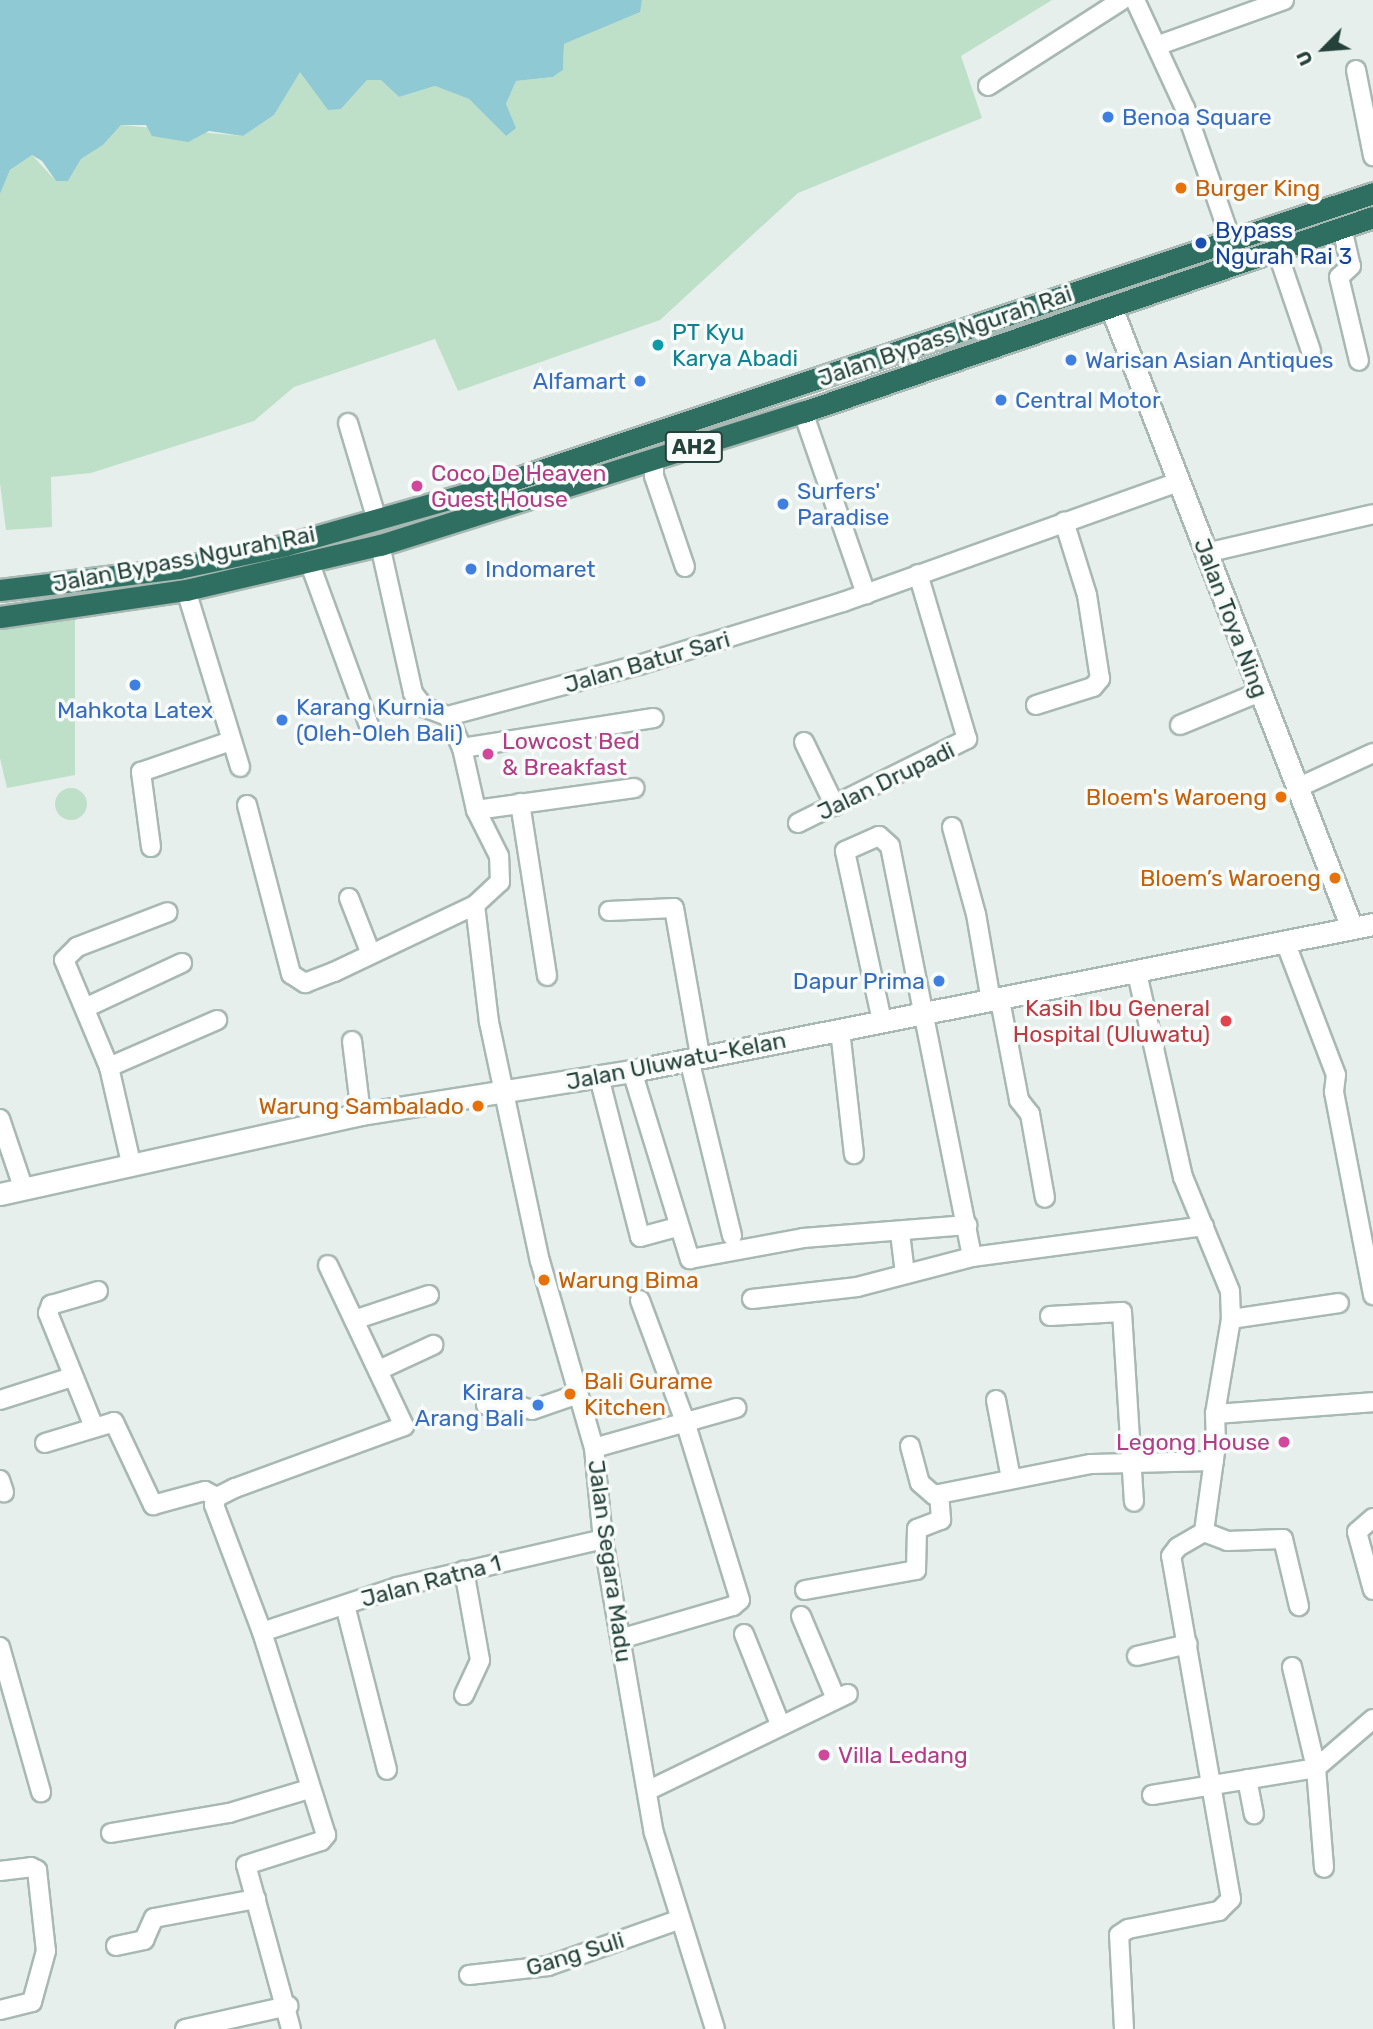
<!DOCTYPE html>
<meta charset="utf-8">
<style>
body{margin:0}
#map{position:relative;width:1373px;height:2029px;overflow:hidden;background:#e6efeb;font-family:Rubik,sans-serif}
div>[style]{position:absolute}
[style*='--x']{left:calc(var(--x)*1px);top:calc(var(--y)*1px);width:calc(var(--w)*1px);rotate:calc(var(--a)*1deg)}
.green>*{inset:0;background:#bfe0c8}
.round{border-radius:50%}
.water>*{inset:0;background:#8ec9d4}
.roads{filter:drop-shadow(2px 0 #a8b8b2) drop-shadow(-2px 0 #a8b8b2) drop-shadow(0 2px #a8b8b2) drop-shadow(0 -2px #a8b8b2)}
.street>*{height:18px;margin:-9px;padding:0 9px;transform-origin:9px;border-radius:9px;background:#fff}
.secondary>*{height:21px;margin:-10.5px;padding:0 10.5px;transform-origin:10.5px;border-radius:10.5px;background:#fff}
.highway>*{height:21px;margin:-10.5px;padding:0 10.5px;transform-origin:10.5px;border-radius:10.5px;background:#2f6f62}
.dots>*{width:19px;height:19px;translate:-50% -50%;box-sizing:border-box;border:4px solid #f7fbf9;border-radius:50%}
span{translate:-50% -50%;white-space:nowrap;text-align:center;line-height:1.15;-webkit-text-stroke:7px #f7fbf9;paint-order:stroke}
.shield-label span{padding:2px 5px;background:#f7fbf9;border:2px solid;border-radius:5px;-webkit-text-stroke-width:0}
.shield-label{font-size:21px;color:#24423a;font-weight:700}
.shop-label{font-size:23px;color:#366cbe}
.left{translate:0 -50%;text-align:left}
.right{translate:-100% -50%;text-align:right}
.food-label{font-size:23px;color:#c56008}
.transit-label{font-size:23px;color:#164399}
.culture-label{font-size:23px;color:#0d838f}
.street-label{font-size:23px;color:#24423a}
.hotel-label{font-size:23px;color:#b23c85}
.health-label{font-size:23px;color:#be3a42}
.north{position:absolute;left:1289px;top:14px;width:70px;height:70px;-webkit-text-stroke:5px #f7fbf9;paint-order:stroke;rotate:245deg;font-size:19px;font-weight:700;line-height:28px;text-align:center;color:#24423a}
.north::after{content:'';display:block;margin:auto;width:24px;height:32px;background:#24423a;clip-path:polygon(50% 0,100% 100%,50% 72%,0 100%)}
</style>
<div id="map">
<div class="green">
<div style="clip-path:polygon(642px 0,1052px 0,961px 56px,982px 118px,798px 193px,660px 320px,458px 391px,435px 339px,294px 387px,254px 421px,91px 473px,51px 477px,52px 527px,6px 530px,0 483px,0 194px,10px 170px,32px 155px,56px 181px,68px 181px,81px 159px,103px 145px,121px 125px,243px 136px,274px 115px,300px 71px,341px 109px,367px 80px,381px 80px,399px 97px,435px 86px,469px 99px,506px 136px,506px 104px,516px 81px,553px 77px,563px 70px,564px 44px,639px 12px)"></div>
<div style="clip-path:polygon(75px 611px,75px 775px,7px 788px,0 758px,0 625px)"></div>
<div class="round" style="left:55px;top:788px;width:32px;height:32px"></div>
</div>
<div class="water">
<div style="clip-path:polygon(0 0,642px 0,640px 12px,564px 44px,563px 70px,553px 77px,516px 81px,506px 104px,516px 128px,506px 136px,469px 99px,435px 86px,399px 97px,381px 80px,367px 80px,341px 109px,328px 110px,300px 72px,274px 115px,243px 136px,209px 131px,188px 142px,152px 136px,146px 125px,121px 125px,103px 145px,81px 159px,68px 181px,56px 181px,42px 161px,32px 155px,10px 170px,0 194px)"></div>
</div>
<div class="roads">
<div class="street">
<div style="--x:1135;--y:0;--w:119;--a:65.2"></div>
<div style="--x:1185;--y:108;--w:140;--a:70.8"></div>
<div style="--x:1159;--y:45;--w:133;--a:-19.8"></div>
<div style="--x:1356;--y:70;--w:88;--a:78.8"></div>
<div style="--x:988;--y:86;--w:159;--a:-32.7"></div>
<div style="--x:1342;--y:228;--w:39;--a:77"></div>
<div style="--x:1351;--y:266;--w:16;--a:137"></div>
<div style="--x:1339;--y:277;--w:86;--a:76.6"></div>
<div style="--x:1277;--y:251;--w:106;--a:71.2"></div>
<div style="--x:803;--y:412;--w:193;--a:70.9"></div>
<div style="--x:348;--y:423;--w:101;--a:73.4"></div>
<div style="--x:654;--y:460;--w:16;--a:90"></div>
<div style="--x:654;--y:476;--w:96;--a:71.2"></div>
<div style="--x:380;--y:545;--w:152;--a:77.4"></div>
<div style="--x:413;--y:693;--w:18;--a:52"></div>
<div style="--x:424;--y:707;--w:26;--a:21"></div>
<div style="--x:448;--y:716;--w:198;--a:-15"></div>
<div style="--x:639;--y:665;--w:214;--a:-17.2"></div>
<div style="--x:843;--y:602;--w:356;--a:-19.7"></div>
<div style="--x:1206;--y:553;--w:171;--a:-13.1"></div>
<div style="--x:310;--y:564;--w:175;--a:69.9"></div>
<div style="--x:186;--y:590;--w:185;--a:73"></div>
<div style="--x:1036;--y:705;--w:60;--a:-17.5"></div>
<div style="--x:1093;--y:687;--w:11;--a:-49"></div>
<div style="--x:1100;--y:679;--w:85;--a:-98.8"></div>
<div style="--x:1087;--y:595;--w:77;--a:-107.3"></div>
<div style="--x:1180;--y:725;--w:87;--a:-22.4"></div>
<div style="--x:804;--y:742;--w:71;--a:64.2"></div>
<div style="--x:462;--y:748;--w:194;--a:-8.9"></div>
<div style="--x:1297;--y:788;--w:84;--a:-24.7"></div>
<div style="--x:520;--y:803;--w:175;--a:81.1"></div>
<div style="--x:247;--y:805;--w:175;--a:75.4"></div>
<div style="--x:291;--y:974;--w:17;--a:33"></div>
<div style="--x:305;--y:983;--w:31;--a:-21"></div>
<div style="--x:334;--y:972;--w:156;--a:-25.4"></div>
<div style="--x:475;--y:905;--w:34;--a:-43"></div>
<div style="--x:500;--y:882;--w:26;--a:-92"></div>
<div style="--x:499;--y:856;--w:51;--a:-116.6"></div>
<div style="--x:476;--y:810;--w:64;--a:-102.7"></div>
<div style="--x:462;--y:748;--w:35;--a:-114"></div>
<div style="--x:476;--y:810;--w:160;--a:-7.9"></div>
<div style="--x:798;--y:823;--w:189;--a:-26.4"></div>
<div style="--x:967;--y:739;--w:172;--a:-106.5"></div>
<div style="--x:952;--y:827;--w:90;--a:74.6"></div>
<div style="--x:976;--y:914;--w:88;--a:80.2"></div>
<div style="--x:151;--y:847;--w:76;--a:-97.6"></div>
<div style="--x:141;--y:772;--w:95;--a:-19"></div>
<div style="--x:349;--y:898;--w:60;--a:68.6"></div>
<div style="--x:475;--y:905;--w:118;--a:83.2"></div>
<div style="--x:489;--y:1022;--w:244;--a:78"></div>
<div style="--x:540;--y:1261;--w:195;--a:73.9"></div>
<div style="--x:594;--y:1448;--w:91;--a:84.4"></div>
<div style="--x:603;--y:1539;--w:298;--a:80.2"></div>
<div style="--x:654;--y:1833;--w:205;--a:72.7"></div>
<div style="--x:609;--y:911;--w:65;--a:-2.6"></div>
<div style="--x:674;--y:908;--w:150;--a:80"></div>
<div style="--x:1286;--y:944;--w:140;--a:69.1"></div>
<div style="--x:1336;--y:1075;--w:17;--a:97"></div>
<div style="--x:1334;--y:1092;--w:207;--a:79.1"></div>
<div style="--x:1137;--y:973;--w:209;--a:77.3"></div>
<div style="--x:1183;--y:1177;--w:123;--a:67.6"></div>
<div style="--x:1230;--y:1291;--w:28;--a:88"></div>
<div style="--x:1231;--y:1319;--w:96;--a:99.6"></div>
<div style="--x:1215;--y:1414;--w:31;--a:88"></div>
<div style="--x:1216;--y:1445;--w:88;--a:97.9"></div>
<div style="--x:1204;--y:1532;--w:25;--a:21"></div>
<div style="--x:1227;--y:1541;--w:56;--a:-2"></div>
<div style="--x:1283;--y:1539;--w:69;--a:76.6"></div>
<div style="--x:1000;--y:1000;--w:102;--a:79.2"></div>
<div style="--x:1019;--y:1100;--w:18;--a:52"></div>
<div style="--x:1030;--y:1114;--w:85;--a:79.9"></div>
<div style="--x:85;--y:1008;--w:107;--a:-24.9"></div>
<div style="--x:882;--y:1021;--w:174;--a:-102.3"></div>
<div style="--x:845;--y:851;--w:37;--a:-24"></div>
<div style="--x:879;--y:836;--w:15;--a:42"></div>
<div style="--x:890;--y:846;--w:419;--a:78.7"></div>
<div style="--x:840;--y:1030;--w:125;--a:83.6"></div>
<div style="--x:352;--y:1041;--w:74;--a:83"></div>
<div style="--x:689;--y:1059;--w:182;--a:76.3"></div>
<div style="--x:109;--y:1067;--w:118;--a:-23.5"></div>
<div style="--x:632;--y:1071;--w:197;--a:72.9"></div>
<div style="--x:690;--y:1259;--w:115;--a:-10.5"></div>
<div style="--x:803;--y:1238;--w:165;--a:-4.5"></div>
<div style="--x:599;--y:1077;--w:165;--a:75.6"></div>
<div style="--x:640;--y:1237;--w:39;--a:-15"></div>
<div style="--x:0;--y:1119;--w:75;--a:71.3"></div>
<div style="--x:131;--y:1163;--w:98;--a:-102.9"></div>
<div style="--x:109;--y:1067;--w:116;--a:-112.8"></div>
<div style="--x:64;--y:960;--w:18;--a:-45"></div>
<div style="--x:77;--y:947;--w:97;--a:-21"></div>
<div style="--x:900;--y:1233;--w:41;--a:83"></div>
<div style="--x:752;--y:1299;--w:106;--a:-6.5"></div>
<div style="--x:857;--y:1287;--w:119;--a:-14.6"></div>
<div style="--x:972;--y:1257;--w:234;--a:-7.6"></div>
<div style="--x:1050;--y:1316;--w:72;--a:-3.2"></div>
<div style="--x:1122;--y:1312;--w:190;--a:86.4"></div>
<div style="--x:1231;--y:1319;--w:109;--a:-8.4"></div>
<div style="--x:354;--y:1320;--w:79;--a:-18.4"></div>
<div style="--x:379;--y:1370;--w:60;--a:-24.8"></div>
<div style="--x:0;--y:1400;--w:76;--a:-17.7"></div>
<div style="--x:996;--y:1400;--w:80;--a:79.2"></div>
<div style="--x:486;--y:1405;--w:17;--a:-13"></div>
<div style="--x:503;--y:1401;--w:30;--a:17"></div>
<div style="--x:532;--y:1410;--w:49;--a:-19.2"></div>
<div style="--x:1215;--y:1414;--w:158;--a:-4.3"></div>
<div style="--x:94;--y:1427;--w:123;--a:-112"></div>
<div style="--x:48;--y:1313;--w:9;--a:-69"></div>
<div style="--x:51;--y:1305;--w:49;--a:-16.6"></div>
<div style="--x:45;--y:1443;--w:72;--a:-16.9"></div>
<div style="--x:114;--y:1422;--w:92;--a:64.8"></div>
<div style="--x:153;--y:1505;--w:54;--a:-15.1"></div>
<div style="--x:205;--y:1491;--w:13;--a:27"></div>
<div style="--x:910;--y:1446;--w:38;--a:75"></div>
<div style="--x:920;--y:1483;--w:18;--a:41"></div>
<div style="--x:934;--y:1495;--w:160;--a:-11.2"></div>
<div style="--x:1091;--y:1464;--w:123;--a:-1.4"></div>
<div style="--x:594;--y:1448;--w:148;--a:-15.7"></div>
<div style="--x:0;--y:1480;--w:13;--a:72"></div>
<div style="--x:1373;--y:1518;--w:21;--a:139"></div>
<div style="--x:1357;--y:1532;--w:60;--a:74.6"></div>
<div style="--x:805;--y:1590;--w:113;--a:-10.2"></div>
<div style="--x:916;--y:1570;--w:41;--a:-88.6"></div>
<div style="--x:917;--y:1529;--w:26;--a:-21"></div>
<div style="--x:941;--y:1520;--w:26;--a:-94"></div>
<div style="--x:345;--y:1605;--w:170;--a:75.7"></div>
<div style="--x:801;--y:1616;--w:90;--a:67.1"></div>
<div style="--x:262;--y:1632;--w:142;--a:-18.4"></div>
<div style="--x:397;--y:1587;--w:212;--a:-13.1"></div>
<div style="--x:744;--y:1634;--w:97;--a:68.2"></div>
<div style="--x:620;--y:1639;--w:118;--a:-16.3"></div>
<div style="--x:733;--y:1606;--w:9;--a:-41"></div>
<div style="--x:740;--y:1600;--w:184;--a:-107.1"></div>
<div style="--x:686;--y:1424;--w:132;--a:-110.4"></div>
<div style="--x:0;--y:1647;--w:151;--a:74.2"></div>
<div style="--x:1137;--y:1656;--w:52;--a:-13.2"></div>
<div style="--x:1292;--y:1667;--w:104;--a:76.6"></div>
<div style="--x:1316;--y:1768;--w:100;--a:85.4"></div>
<div style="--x:464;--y:1695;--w:38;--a:-65"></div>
<div style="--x:480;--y:1660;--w:91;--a:-100.1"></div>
<div style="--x:1247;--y:1779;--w:36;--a:79"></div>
<div style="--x:647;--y:1791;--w:223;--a:-25.8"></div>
<div style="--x:1152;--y:1795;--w:166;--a:-9.3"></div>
<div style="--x:1316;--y:1768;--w:75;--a:-40.7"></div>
<div style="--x:111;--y:1833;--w:120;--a:-9.6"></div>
<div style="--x:229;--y:1813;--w:84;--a:-16.7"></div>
<div style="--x:0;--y:1871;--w:31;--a:-7"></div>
<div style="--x:31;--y:1867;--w:7;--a:27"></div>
<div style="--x:37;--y:1870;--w:81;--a:83.7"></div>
<div style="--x:46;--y:1951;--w:53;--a:105.4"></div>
<div style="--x:32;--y:2002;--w:33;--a:166"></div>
<div style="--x:116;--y:1946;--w:29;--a:-12"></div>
<div style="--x:144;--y:1940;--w:24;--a:-66"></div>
<div style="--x:154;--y:1918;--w:104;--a:-10.6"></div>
<div style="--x:469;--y:1975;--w:80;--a:-6.5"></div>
<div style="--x:548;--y:1966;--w:138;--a:-19.5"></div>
<div style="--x:185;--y:2029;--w:106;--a:-12.6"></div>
<div style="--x:291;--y:2029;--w:170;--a:-105.3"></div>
<div style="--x:246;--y:1865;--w:79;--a:-17.7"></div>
<div style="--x:321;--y:1841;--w:8;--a:-50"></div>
<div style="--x:326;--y:1835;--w:213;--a:-107.5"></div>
<div style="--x:262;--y:1632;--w:136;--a:-110.7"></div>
<div style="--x:214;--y:1505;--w:9;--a:-69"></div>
<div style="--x:217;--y:1497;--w:20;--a:-27"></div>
<div style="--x:235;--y:1488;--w:180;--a:-20.1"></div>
<div style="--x:404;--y:1426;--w:178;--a:-115.3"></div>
<div style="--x:1124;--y:2029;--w:94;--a:-93"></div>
<div style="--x:1119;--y:1935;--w:11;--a:-34"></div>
<div style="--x:1128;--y:1929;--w:93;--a:-11.2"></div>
<div style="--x:1219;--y:1911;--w:17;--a:-45"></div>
<div style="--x:1231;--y:1899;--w:348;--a:-99.9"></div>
<div style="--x:1171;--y:1556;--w:11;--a:-52"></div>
<div style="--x:1178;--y:1547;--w:30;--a:-30"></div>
</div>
<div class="secondary">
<div style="--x:1111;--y:307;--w:666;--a:68.79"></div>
<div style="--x:0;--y:1194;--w:370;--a:-12.5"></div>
<div style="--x:361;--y:1114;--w:274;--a:-9"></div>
<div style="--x:632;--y:1071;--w:755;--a:-11.22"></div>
</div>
<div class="highway">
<div style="--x:0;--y:590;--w:180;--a:-7"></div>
<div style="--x:179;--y:568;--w:109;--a:-12.1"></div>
<div style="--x:286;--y:545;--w:210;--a:-15.8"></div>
<div style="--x:488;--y:488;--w:933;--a:-18.43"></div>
<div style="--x:0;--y:617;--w:188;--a:-8.3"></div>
<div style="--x:186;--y:590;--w:199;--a:-13.1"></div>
<div style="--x:380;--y:545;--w:443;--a:-17.5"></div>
<div style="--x:803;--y:412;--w:602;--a:-18.89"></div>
</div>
</div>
<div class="dots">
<div style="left:1108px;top:117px;background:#3f7fe0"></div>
<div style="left:1181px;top:188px;background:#e8710a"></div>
<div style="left:1201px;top:243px;background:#1a4fb4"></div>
<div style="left:658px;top:345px;background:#0f9aa8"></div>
<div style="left:1071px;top:360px;background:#3f7fe0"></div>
<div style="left:640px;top:381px;background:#3f7fe0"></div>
<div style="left:1001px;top:400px;background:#3f7fe0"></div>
<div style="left:417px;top:486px;background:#d1479c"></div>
<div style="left:783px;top:504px;background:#3f7fe0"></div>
<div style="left:471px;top:569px;background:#3f7fe0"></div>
<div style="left:135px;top:685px;background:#3f7fe0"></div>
<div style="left:282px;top:720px;background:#3f7fe0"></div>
<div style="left:488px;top:754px;background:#d1479c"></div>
<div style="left:1281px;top:797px;background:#e8710a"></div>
<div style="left:1335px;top:878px;background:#e8710a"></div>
<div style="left:939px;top:981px;background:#3f7fe0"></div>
<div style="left:1226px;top:1021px;background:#e0444e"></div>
<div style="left:478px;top:1106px;background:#e8710a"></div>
<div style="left:544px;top:1280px;background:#e8710a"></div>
<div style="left:570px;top:1394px;background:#e8710a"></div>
<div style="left:538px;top:1405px;background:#3f7fe0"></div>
<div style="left:1284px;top:1442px;background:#d1479c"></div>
<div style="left:824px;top:1755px;background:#d1479c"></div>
</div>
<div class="shield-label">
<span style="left:694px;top:447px">AH2</span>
</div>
<div class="shop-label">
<span class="left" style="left:1122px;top:117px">Benoa Square</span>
<span class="left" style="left:1085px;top:360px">Warisan Asian Antiques</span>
<span class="right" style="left:626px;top:381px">Alfamart</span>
<span class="left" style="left:1015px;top:400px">Central Motor</span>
<span class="left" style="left:797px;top:504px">Surfers'<br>Paradise</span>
<span class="left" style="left:485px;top:569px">Indomaret</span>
<span class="left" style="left:296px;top:720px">Karang Kurnia<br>(Oleh-Oleh Bali)</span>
<span style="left:135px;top:710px">Mahkota Latex</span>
<span class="right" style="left:925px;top:981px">Dapur Prima</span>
<span class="right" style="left:524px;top:1405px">Kirara<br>Arang Bali</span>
</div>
<div class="food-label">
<span class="left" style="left:1195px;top:188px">Burger King</span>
<span class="right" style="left:1267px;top:797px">Bloem's Waroeng</span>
<span class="right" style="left:1321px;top:878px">Bloem’s Waroeng</span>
<span class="right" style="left:464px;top:1106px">Warung Sambalado</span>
<span class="left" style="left:558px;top:1280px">Warung Bima</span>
<span class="left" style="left:584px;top:1394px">Bali Gurame<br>Kitchen</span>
</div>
<div class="transit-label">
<span class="left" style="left:1215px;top:243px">Bypass<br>Ngurah Rai 3</span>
</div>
<div class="culture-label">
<span class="left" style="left:672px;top:345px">PT Kyu<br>Karya Abadi</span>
</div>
<div class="street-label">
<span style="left:945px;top:336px;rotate:-19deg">Jalan Bypass Ngurah Rai</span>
<span style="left:184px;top:559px;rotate:-11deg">Jalan Bypass Ngurah Rai</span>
<span style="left:1231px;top:618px;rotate:69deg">Jalan Toya Ning</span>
<span style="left:647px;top:662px;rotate:-16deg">Jalan Batur Sari</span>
<span style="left:886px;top:781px;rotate:-26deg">Jalan Drupadi</span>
<span style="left:676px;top:1061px;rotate:-11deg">Jalan Uluwatu-Kelan</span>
<span style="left:610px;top:1561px;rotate:82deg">Jalan Segara Madu</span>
<span style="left:431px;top:1581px;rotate:-15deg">Jalan Ratna 1</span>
<span style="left:575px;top:1954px;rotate:-17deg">Gang Suli</span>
</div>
<div class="hotel-label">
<span class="left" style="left:431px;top:486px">Coco De Heaven<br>Guest House</span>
<span class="left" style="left:502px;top:754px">Lowcost Bed<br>&amp; Breakfast</span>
<span class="right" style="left:1270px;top:1442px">Legong House</span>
<span class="left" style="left:838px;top:1755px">Villa Ledang</span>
</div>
<div class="health-label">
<span class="right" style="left:1210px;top:1021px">Kasih Ibu General<br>Hospital (Uluwatu)</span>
</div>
<div class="north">U</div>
</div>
